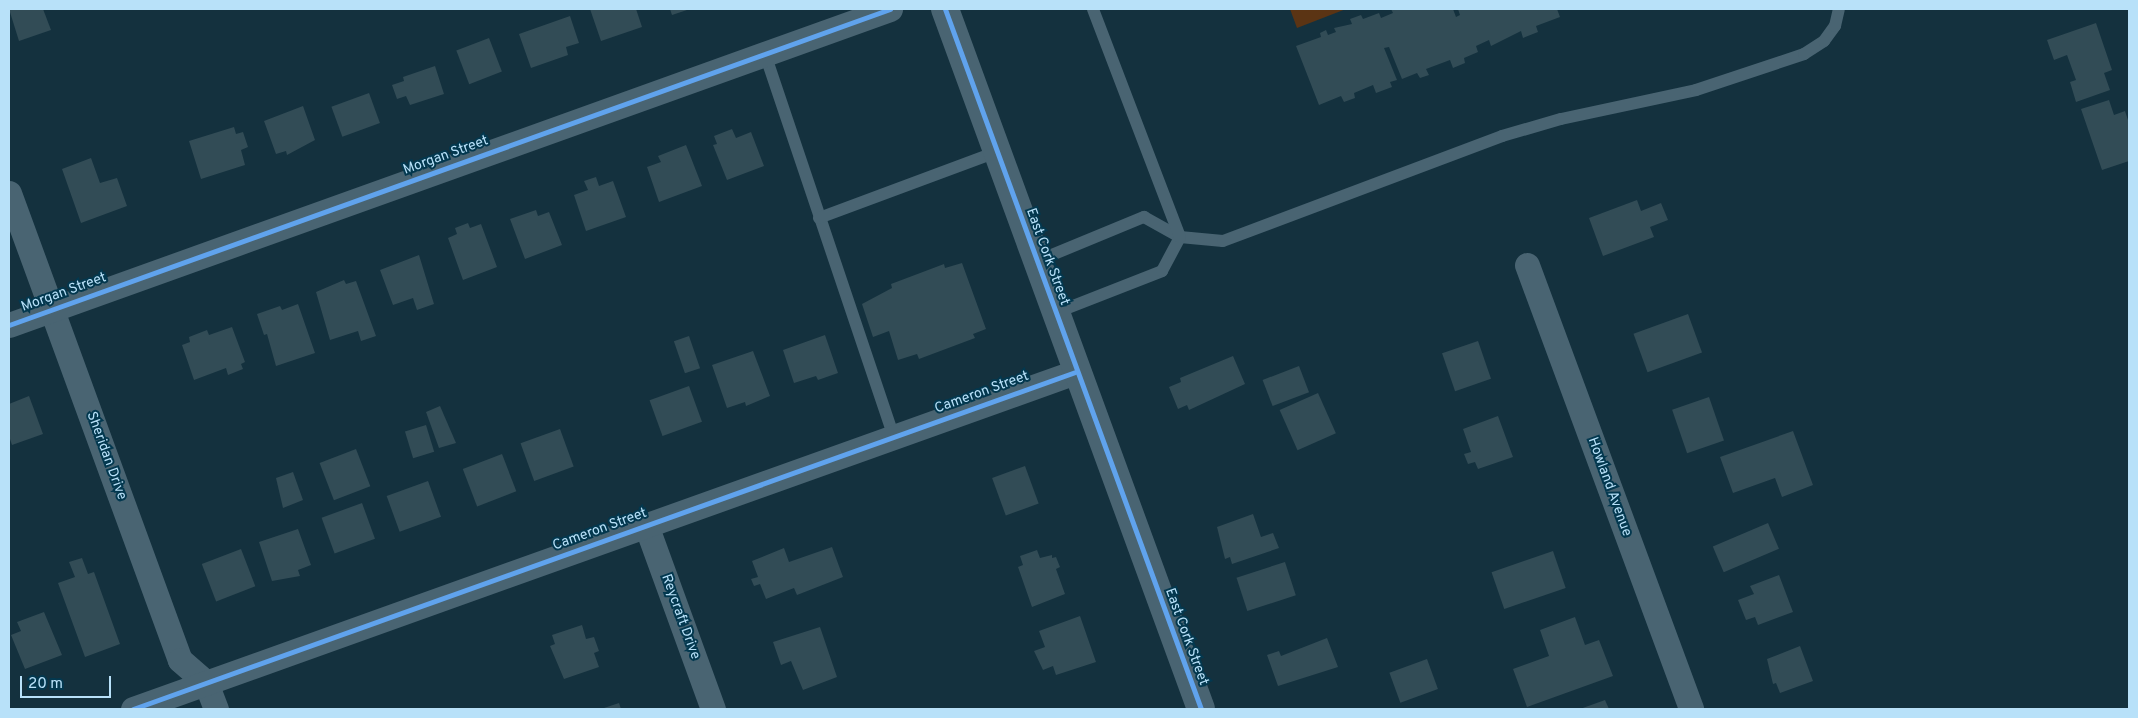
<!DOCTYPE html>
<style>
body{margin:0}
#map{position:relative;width:2138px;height:718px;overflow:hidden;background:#14313e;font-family:Overpass,sans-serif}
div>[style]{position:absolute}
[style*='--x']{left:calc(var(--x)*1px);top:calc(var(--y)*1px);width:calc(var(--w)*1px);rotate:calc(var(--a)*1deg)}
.green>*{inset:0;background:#5b3414}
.building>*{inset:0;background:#324c56;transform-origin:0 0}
.service>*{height:12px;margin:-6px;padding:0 6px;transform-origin:6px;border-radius:6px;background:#496472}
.minor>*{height:25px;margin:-12.5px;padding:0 12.5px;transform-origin:12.5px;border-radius:12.5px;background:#496472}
.tertiary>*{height:28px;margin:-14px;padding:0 14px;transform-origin:14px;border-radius:14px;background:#496472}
.cycleway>*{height:5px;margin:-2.5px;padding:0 2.5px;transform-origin:2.5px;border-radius:2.5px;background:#60a3ed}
span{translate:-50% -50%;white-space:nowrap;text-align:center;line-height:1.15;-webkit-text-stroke:4px #03384f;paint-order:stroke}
.street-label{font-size:14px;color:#b8e1f9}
.frame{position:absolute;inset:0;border:10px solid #b8e1f9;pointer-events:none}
.scale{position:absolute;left:20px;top:676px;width:91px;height:22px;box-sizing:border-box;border:2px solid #b8e1f9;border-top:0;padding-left:6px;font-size:15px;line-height:18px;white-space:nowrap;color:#b8e1f9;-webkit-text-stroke:4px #03384f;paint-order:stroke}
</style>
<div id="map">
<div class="green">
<div style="clip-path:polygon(1290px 9px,1346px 9px,1297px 28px)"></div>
</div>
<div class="building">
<div style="clip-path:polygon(9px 9px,43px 9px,51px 30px,19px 41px)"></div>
<div style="clip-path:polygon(590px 9px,636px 9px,642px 27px,601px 41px)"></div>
<div style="clip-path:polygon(670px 9px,690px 9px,672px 15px)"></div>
<div style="clip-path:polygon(1391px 9px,1453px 9px,1456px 17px,1460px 15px,1458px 9px,1557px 9px,1560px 17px,1536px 26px,1538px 32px,1523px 38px,1521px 31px,1491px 46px,1489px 40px,1476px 46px,1478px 52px,1464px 58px,1465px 63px,1453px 68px,1450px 60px,1426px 69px,1429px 75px,1420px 78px,1417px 73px,1402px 79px,1389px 47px,1384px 48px,1397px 80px,1390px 82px,1392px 87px,1376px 93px,1373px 85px,1354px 93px,1355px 98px,1344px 102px,1341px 96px,1319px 105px,1296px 46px,1321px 37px,1320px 33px,1326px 30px,1328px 35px,1336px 32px,1334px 28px,1352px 24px,1350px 19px,1361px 15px,1363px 19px,1379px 13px,1381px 18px,1393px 13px)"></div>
<div style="clip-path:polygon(570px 16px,579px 43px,566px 47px,568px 55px,531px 68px,519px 34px)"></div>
<div style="clip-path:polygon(2096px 23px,2112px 70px,2104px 73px,2110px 90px,2076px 102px,2070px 82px,2076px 80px,2067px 55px,2054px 60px,2047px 40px)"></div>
<div style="left:489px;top:38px;width:36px;height:35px;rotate:69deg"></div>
<div style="clip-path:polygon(435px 66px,444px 94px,410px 105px,406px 96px,397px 99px,392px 85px,404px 81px,403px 77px)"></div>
<div style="left:369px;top:93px;width:32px;height:40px;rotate:70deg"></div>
<div style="clip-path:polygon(2109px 100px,2114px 115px,2125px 111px,2129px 123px,2129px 161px,2102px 170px,2081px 109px)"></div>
<div style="clip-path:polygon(303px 106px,315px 140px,287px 155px,286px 151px,276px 154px,264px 121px)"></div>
<div style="clip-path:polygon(234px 127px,236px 134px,243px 132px,248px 147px,241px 150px,245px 165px,201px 179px,189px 141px)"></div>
<div style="clip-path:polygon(732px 129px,736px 138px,751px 132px,764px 166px,727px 180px,713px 145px,717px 144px,714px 136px)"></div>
<div style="clip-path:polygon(686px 145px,702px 186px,659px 202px,647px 167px,661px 162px,658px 156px)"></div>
<div style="clip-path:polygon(91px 158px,100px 183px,117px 178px,127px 206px,81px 223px,62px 169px)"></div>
<div style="clip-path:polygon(596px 177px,599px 186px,613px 181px,626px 217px,586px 231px,574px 195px,588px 190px,584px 181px)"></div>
<div style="clip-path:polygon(1637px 200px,1641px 211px,1661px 203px,1668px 220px,1650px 227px,1654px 237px,1603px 256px,1589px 218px)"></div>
<div style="clip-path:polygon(536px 210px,538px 216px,549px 212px,562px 245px,525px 259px,510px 219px)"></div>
<div style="clip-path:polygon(468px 223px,470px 228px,481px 224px,497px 267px,463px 280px,448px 238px,457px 234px,455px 228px)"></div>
<div style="clip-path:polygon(419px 255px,434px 304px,417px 310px,413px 298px,393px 305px,380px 270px)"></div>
<div style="clip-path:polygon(962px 263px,986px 329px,973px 334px,975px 338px,919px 359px,917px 354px,898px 360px,889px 331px,873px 337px,862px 304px,892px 288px,891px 284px,944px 264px,945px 268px)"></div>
<div style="clip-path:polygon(344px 280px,346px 284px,356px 281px,376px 336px,361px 341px,358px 331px,330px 340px,316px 292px)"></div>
<div style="clip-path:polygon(298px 304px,315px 353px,276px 366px,267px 334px,264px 335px,257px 314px,280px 306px,282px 310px)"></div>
<div style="left:1688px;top:314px;width:41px;height:58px;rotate:70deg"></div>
<div style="clip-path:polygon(232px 327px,245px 362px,241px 364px,243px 369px,228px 375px,226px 368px,194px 380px,182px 345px,190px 342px,189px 337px,207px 330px,209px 335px)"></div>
<div style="clip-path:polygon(825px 335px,838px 373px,818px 380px,816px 376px,794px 383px,783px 350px)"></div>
<div style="left:689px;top:336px;width:34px;height:16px;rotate:71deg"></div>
<div style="left:1478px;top:341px;width:40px;height:38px;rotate:71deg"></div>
<div style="clip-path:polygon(753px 351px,770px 396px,746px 406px,745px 402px,727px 408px,712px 365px)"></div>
<div style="clip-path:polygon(1233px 356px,1245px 384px,1189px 410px,1187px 405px,1178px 409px,1169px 387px,1181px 382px,1180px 378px)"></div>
<div style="left:1299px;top:366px;width:28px;height:39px;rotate:69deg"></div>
<div style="left:689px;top:386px;width:38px;height:42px;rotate:70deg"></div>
<div style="left:1318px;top:393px;width:44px;height:42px;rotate:66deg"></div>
<div style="clip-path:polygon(29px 396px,43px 434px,12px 445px,9px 436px,9px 404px)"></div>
<div style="left:1709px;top:397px;width:46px;height:39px;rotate:71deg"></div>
<div style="clip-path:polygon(440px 406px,456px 443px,439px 448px,426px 412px)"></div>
<div style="clip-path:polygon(1498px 416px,1513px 457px,1478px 469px,1475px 462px,1468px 464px,1464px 454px,1471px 452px,1463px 429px)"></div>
<div style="left:426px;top:425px;width:28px;height:22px;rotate:73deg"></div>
<div style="left:560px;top:429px;width:40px;height:42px;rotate:70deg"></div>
<div style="clip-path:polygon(1793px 431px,1813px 485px,1782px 497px,1775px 478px,1733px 493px,1720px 457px)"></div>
<div style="left:356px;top:449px;width:40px;height:39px;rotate:69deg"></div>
<div style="left:502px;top:454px;width:40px;height:42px;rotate:69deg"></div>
<div style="left:1025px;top:466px;width:40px;height:35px;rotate:70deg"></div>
<div style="clip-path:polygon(293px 472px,303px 500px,283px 508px,276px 478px)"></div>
<div style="left:428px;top:481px;width:38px;height:44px;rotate:70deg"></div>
<div style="left:362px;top:503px;width:38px;height:43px;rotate:70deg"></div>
<div style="clip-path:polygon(1253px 514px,1261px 537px,1273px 533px,1279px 548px,1232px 564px,1230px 557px,1225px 559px,1217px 527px)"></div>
<div style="left:1768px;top:523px;width:28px;height:60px;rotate:67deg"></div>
<div style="clip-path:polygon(298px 529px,311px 565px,298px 570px,300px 576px,272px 581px,259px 542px)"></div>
<div style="clip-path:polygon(832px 547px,843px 577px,797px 595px,794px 588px,766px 599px,760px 584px,754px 586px,751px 579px,758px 577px,752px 561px,784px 548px,789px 562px)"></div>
<div style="left:241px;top:549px;width:40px;height:42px;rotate:69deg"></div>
<div style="clip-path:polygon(1037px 550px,1040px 558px,1052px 555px,1052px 558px,1056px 557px,1060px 567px,1056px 569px,1065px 594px,1032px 607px,1018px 567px,1023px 565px,1020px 556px)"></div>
<div style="left:1553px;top:551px;width:39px;height:65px;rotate:71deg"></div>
<div style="clip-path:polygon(82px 558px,88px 574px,94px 572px,120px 644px,85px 657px,58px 583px,75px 577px,69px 562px)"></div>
<div style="left:1285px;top:562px;width:35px;height:51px;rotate:72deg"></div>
<div style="clip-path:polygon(1779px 575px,1793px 612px,1758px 625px,1755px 617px,1746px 620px,1738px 600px,1754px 594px,1750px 586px)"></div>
<div style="clip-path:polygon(44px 612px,62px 655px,25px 669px,11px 635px,21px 631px,17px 622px)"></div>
<div style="clip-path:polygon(1080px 616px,1096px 662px,1056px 675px,1053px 666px,1043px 670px,1034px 651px,1045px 647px,1039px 631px)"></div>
<div style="clip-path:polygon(1575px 617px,1585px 645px,1599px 640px,1613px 676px,1527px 707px,1513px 669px,1549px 656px,1540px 630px)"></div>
<div style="clip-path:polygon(582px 625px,586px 639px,594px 637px,599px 651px,594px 653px,599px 667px,564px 679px,550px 646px,555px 644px,552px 635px)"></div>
<div style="clip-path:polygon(820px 627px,837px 677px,803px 690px,791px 661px,781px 665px,773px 642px)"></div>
<div style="clip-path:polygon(1327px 638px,1338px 667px,1278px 686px,1267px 655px,1279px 651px,1281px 656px)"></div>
<div style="clip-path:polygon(1800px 646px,1813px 681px,1780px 693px,1776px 683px,1773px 684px,1767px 659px)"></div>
<div style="left:1427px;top:659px;width:32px;height:40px;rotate:70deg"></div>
<div style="clip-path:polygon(1605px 700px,1609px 709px,1580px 709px)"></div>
<div style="clip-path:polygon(619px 703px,621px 709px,601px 709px)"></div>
</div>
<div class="service">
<div style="--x:765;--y:54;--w:404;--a:71.4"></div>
<div style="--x:819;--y:218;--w:189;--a:-20.4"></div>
<div style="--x:1037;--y:261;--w:116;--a:-22.4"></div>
<div style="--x:1144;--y:217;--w:41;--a:29.1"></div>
<div style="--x:1180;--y:237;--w:43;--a:5.3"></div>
<div style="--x:1223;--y:241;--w:298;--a:-20.6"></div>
<div style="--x:1502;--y:136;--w:61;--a:-16.1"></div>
<div style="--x:1561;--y:119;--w:138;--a:-12.1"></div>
<div style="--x:1696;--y:90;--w:114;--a:-18.4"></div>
<div style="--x:1804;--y:54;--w:24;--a:-33"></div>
<div style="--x:1824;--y:41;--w:19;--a:-54"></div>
<div style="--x:1835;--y:26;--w:17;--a:-77"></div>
<div style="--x:1055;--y:313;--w:115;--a:-21.4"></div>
<div style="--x:1162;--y:271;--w:38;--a:-62"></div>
<div style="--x:1180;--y:237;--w:244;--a:-110.9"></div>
</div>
<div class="minor">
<div style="--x:9;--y:193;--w:497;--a:69.9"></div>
<div style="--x:180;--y:660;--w:35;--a:41"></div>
<div style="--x:206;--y:683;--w:28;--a:69"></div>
<div style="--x:1527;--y:265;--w:473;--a:69.7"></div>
<div style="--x:9;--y:325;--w:936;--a:-19.73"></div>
<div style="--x:646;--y:525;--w:196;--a:70"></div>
<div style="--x:133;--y:709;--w:1000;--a:-19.68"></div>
</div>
<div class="tertiary">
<div style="--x:945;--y:9;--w:745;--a:69.91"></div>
</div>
<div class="cycleway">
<div style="--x:945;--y:9;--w:745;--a:69.91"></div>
<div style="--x:9;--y:325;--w:936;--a:-19.73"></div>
<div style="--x:133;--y:709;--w:1000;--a:-19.68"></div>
</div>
<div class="street-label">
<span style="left:446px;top:156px;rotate:-20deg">Morgan Street</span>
<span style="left:1047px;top:257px;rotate:70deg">East Cork Street</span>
<span style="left:64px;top:293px;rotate:-20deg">Morgan Street</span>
<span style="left:982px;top:393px;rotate:-20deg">Cameron Street</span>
<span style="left:106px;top:456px;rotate:70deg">Sheridan Drive</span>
<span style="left:1609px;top:487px;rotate:70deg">Howland Avenue</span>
<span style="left:600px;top:530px;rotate:-20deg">Cameron Street</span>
<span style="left:680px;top:617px;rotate:70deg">Reycraft Drive</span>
<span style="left:1186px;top:637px;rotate:70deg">East Cork Street</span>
</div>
<div class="frame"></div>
<div class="scale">20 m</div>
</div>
